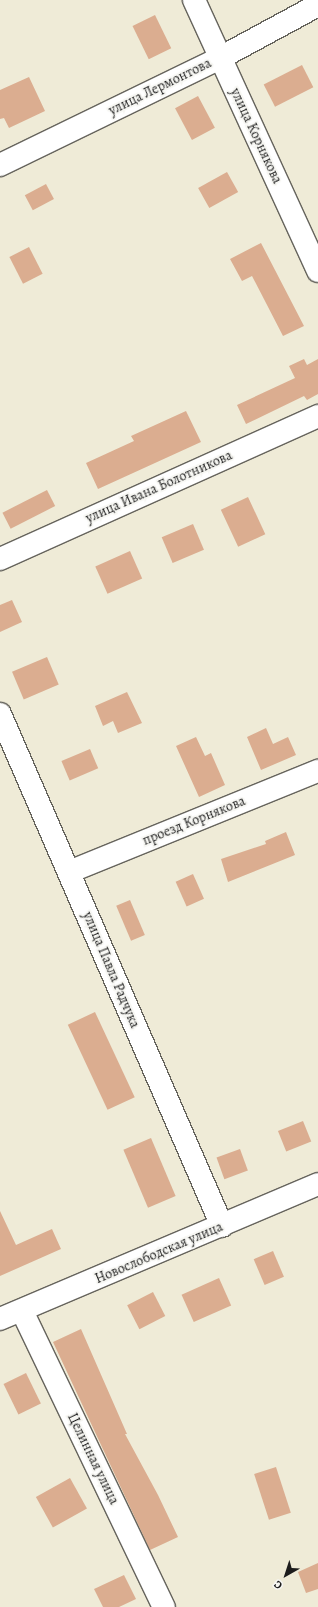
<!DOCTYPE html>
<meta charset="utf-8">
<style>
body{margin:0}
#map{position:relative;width:318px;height:1607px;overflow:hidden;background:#efebd7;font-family:Alegreya,serif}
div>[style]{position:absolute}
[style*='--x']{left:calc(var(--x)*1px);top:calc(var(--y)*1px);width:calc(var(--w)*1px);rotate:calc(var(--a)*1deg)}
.building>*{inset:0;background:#dbad90;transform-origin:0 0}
.roads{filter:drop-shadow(1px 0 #66645d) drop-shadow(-1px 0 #66645d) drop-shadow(0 1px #66645d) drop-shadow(0 -1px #66645d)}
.minor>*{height:22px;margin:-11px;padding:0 11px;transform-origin:11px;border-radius:11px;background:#fff}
span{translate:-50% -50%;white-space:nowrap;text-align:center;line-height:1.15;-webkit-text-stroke:3.5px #f6f6f2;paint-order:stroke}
.street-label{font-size:14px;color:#1c1c1c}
.north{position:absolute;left:266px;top:1555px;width:40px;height:40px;-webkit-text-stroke:3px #f6f6f2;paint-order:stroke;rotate:219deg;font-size:11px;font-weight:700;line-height:16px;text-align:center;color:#1c1c1c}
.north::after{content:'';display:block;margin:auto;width:14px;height:18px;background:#1c1c1c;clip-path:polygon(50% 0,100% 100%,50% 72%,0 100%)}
</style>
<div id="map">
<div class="building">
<div style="left:155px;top:15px;width:37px;height:25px;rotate:64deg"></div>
<div style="left:302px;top:65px;width:25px;height:43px;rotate:63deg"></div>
<div style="clip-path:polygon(29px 77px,45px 111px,9px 128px,4px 118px,0 119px,0 90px)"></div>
<div style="left:198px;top:96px;width:36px;height:26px;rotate:62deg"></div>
<div style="left:227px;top:172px;width:23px;height:33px;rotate:61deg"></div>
<div style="left:46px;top:184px;width:17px;height:24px;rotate:62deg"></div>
<div style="clip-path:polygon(261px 243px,304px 326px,283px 336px,252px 276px,242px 281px,230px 259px)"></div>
<div style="left:29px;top:247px;width:30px;height:22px;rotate:63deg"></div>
<div style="clip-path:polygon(304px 359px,307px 365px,318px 359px,318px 394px,307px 400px,304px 396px,246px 424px,237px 405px,295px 378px,289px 366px)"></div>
<div style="clip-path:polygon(186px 411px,201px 442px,98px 489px,86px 463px,134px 441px,131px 436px)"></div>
<div style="left:47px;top:490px;width:18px;height:50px;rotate:63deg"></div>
<div style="left:248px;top:497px;width:41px;height:30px;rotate:65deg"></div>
<div style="left:193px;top:524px;width:28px;height:34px;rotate:67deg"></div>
<div style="left:130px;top:551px;width:30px;height:38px;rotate:66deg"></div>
<div style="clip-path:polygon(12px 600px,22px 622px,0 632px,0 605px)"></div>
<div style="left:47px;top:657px;width:30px;height:38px;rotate:67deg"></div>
<div style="clip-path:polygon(127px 692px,142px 723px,118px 733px,113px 721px,103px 726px,95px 706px)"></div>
<div style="clip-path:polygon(266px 728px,273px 744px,288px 737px,296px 755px,261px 770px,247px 737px)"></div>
<div style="clip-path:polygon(196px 737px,205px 756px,211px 753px,225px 785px,199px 797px,176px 746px)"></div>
<div style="left:90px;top:749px;width:21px;height:31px;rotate:67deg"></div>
<div style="clip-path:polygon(286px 832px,295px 855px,228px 882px,221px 859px,266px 844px,265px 841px)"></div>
<div style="left:193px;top:874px;width:27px;height:19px;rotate:66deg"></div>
<div style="left:130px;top:900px;width:38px;height:15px;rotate:67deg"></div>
<div style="left:95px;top:1012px;width:94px;height:30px;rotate:65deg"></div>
<div style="left:303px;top:1121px;width:22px;height:27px;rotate:68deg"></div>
<div style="left:151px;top:1138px;width:63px;height:30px;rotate:67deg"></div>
<div style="left:240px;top:1149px;width:23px;height:25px;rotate:70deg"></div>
<div style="clip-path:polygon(0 1211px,16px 1245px,52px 1229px,61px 1249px,0 1276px)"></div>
<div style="left:273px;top:1251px;width:28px;height:21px;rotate:67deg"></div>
<div style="left:219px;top:1278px;width:30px;height:41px;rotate:66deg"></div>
<div style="left:153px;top:1292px;width:27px;height:29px;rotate:63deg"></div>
<div style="clip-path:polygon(81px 1329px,127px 1434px,125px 1434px,158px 1495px,178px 1537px,150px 1550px,53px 1342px)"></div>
<div style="left:26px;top:1373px;width:34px;height:25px;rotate:64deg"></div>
<div style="left:276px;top:1467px;width:48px;height:23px;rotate:72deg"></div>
<div style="left:70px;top:1478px;width:35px;height:39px;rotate:61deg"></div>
<div style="clip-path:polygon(318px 1563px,318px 1589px,306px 1593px,298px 1572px)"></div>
<div style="clip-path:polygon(124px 1575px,136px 1599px,119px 1607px,103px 1607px,94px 1589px)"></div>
</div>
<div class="roads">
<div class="minor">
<div style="--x:194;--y:0;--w:298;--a:65.4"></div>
<div style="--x:0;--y:165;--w:245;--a:-25.9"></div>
<div style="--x:220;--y:58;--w:111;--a:-28.4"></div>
<div style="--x:0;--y:559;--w:349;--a:-24.2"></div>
<div style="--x:0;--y:714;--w:558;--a:66.56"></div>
<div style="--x:69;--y:872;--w:269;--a:-22.1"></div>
<div style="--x:22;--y:1311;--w:328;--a:64.4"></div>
<div style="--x:0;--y:1319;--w:345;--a:-23"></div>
</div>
</div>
<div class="street-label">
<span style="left:160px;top:87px;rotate:-26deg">улица Лермонтова</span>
<span style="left:256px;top:136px;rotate:65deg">улица Корнякова</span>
<span style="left:159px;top:487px;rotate:-24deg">улица Ивана Болотникова</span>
<span style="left:194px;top:821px;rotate:-22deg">проезд Корнякова</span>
<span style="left:111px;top:970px;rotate:67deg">улица Павла Радчука</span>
<span style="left:159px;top:1253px;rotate:-23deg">Новослободская улица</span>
<span style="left:93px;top:1459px;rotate:64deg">Целинная улица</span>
</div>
<div class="north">С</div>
</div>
